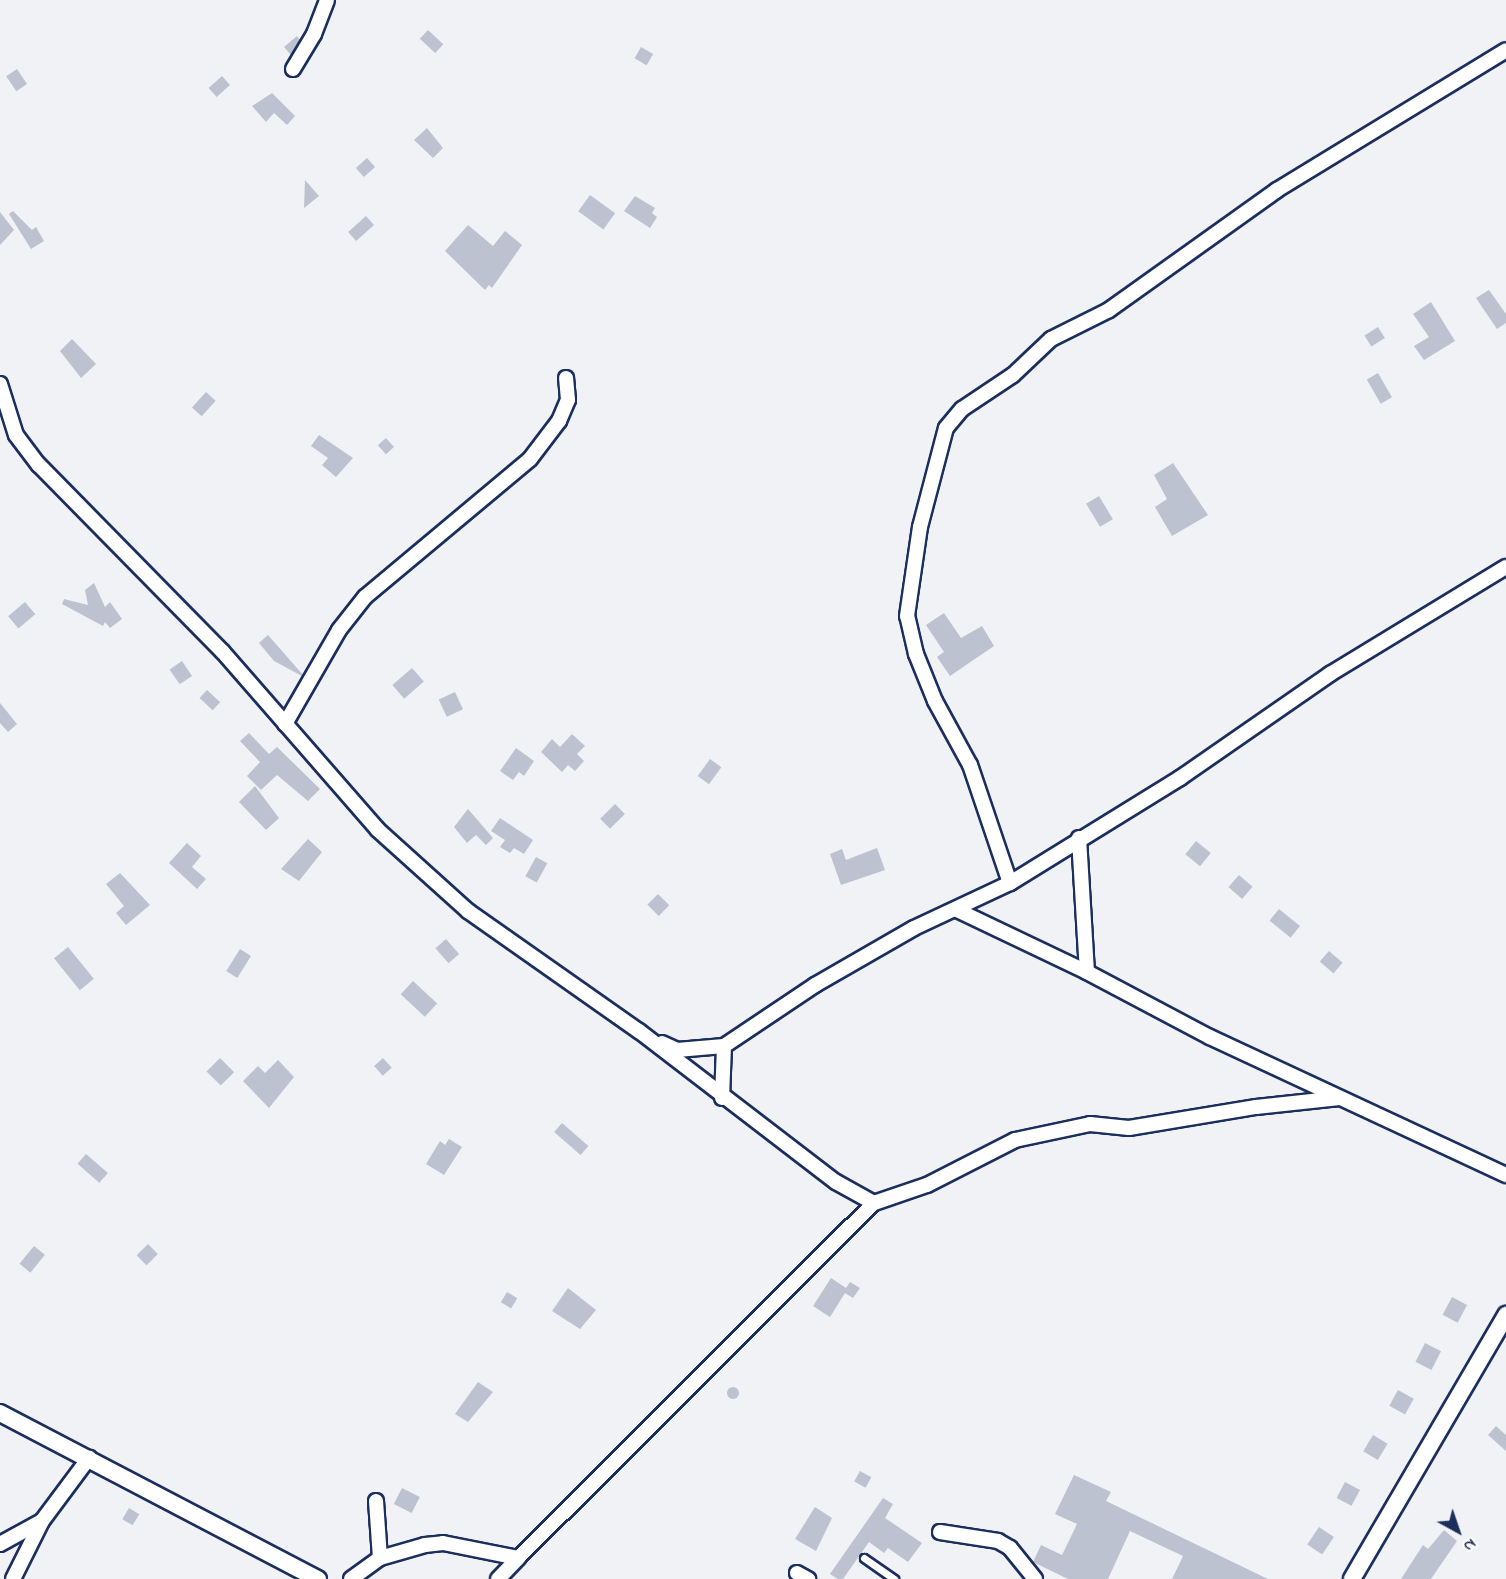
<!DOCTYPE html>
<style>
body{margin:0}
#map{position:relative;width:1506px;height:1579px;overflow:hidden;background:#f1f2f5;font-family:"Indie Flower",sans-serif}
div>[style]{position:absolute}
[style*='--x']{left:calc(var(--x)*1px);top:calc(var(--y)*1px);width:calc(var(--w)*1px);rotate:calc(var(--a)*1deg)}
.building>*{inset:0;background:#bcc2d0;transform-origin:0 0}
.round{border-radius:50%}
.roads{filter:drop-shadow(2px 0 #1b2f5e) drop-shadow(-2px 0 #1b2f5e) drop-shadow(0 2px #1b2f5e) drop-shadow(0 -2px #1b2f5e)}
.service>*{height:7px;margin:-3.5px;padding:0 3.5px;transform-origin:3.5px;border-radius:3.5px;background:#fff}
.minor>*{height:14px;margin:-7px;padding:0 7px;transform-origin:7px;border-radius:7px;background:#fff}
.tertiary>*{height:16px;margin:-8px;padding:0 8px;transform-origin:8px;border-radius:8px;background:#fff}
span{translate:-50% -50%;white-space:nowrap;text-align:center;line-height:1.15;-webkit-text-stroke:6px #fff;paint-order:stroke}
.north{position:absolute;left:1428px;top:1501px;width:60px;height:60px;-webkit-text-stroke:4px #fff;paint-order:stroke;rotate:140deg;font-size:16px;font-weight:700;line-height:24px;text-align:center;color:#1b2f5e}
.north::after{content:'';display:block;margin:auto;width:21px;height:27px;background:#1b2f5e;clip-path:polygon(50% 0,100% 100%,50% 72%,0 100%)}
</style>
<div id="map">
<div class="building">
<div style="left:428px;top:30px;width:21px;height:12px;rotate:43deg"></div>
<div style="clip-path:polygon(297px 36px,300px 40px,291px 55px,284px 47px)"></div>
<div style="left:641px;top:47px;width:14px;height:13px;rotate:30deg"></div>
<div style="left:17px;top:69px;width:18px;height:13px;rotate:56deg"></div>
<div style="left:222px;top:76px;width:12px;height:18px;rotate:48deg"></div>
<div style="clip-path:polygon(272px 93px,295px 116px,287px 125px,274px 113px,266px 122px,252px 106px)"></div>
<div style="clip-path:polygon(427px 128px,443px 148px,433px 158px,414px 140px)"></div>
<div style="left:367px;top:158px;width:12px;height:15px;rotate:48deg"></div>
<div style="clip-path:polygon(305px 180px,319px 196px,304px 208px)"></div>
<div style="left:590px;top:195px;width:31px;height:20px;rotate:36deg"></div>
<div style="clip-path:polygon(635px 196px,655px 208px,652px 213px,657px 217px,650px 228px,624px 211px)"></div>
<div style="clip-path:polygon(13px 211px,32px 230px,36px 227px,44px 241px,31px 249px,9px 214px)"></div>
<div style="clip-path:polygon(0 212px,14px 230px,0 245px)"></div>
<div style="left:366px;top:216px;width:12px;height:24px;rotate:48deg"></div>
<div style="clip-path:polygon(468px 225px,493px 246px,505px 231px,522px 245px,492px 288px,489px 285px,485px 290px,445px 251px)"></div>
<div style="clip-path:polygon(1489px 290px,1506px 314px,1506px 323px,1497px 329px,1476px 298px)"></div>
<div style="clip-path:polygon(1431px 302px,1455px 341px,1424px 360px,1414px 346px,1429px 337px,1413px 314px)"></div>
<div style="left:1378px;top:327px;width:13px;height:16px;rotate:58deg"></div>
<div style="clip-path:polygon(72px 339px,96px 364px,81px 378px,60px 351px)"></div>
<div style="left:1378px;top:373px;width:28px;height:13px;rotate:60deg"></div>
<div style="left:206px;top:392px;width:13px;height:21px;rotate:42deg"></div>
<div style="clip-path:polygon(319px 435px,353px 458px,336px 477px,322px 465px,328px 458px,311px 446px)"></div>
<div style="left:386px;top:438px;width:12px;height:11px;rotate:48deg"></div>
<div style="clip-path:polygon(1173px 463px,1208px 515px,1172px 536px,1155px 507px,1167px 499px,1154px 475px)"></div>
<div style="left:1099px;top:496px;width:27px;height:15px;rotate:59deg"></div>
<div style="clip-path:polygon(94px 583px,105px 607px,110px 602px,122px 619px,110px 628px,105px 622px,103px 626px,62px 604px,64px 599px,88px 605px,85px 590px)"></div>
<div style="left:25px;top:602px;width:16px;height:22px;rotate:50deg"></div>
<div style="clip-path:polygon(944px 613px,961px 638px,982px 626px,994px 646px,950px 676px,937px 657px,944px 652px,926px 625px)"></div>
<div style="clip-path:polygon(268px 635px,303px 675px,302px 676px,274px 661px,259px 643px)"></div>
<div style="left:182px;top:661px;width:18px;height:15px;rotate:56deg"></div>
<div style="left:412px;top:668px;width:18px;height:26px;rotate:49deg"></div>
<div style="left:207px;top:690px;width:18px;height:11px;rotate:43deg"></div>
<div style="left:455px;top:692px;width:19px;height:18px;rotate:65deg"></div>
<div style="clip-path:polygon(0 703px,17px 724px,8px 732px,0 723px)"></div>
<div style="clip-path:polygon(249px 733px,269px 754px,277px 747px,320px 789px,308px 801px,277px 775px,261px 790px,247px 776px,260px 762px,240px 741px)"></div>
<div style="clip-path:polygon(572px 734px,585px 746px,577px 754px,584px 761px,575px 771px,568px 765px,562px 772px,541px 752px,552px 739px,560px 747px)"></div>
<div style="clip-path:polygon(516px 748px,534px 761px,524px 776px,519px 772px,513px 780px,500px 771px)"></div>
<div style="left:710px;top:759px;width:14px;height:21px;rotate:36deg"></div>
<div style="clip-path:polygon(255px 786px,279px 818px,266px 830px,239px 802px)"></div>
<div style="left:615px;top:804px;width:14px;height:21px;rotate:45deg"></div>
<div style="clip-path:polygon(468px 809px,493px 838px,486px 845px,476px 835px,467px 843px,454px 827px)"></div>
<div style="clip-path:polygon(500px 818px,533px 840px,524px 854px,514px 848px,510px 853px,500px 847px,505px 840px,491px 831px)"></div>
<div style="clip-path:polygon(308px 839px,322px 852px,299px 881px,281px 869px)"></div>
<div style="left:1196px;top:841px;width:19px;height:17px;rotate:39deg"></div>
<div style="clip-path:polygon(187px 843px,201px 856px,192px 867px,206px 879px,197px 889px,169px 863px)"></div>
<div style="clip-path:polygon(877px 848px,885px 870px,841px 885px,830px 854px,842px 849px,846px 860px)"></div>
<div style="left:536px;top:857px;width:13px;height:22px;rotate:29deg"></div>
<div style="clip-path:polygon(120px 873px,150px 905px,126px 925px,116px 913px,124px 906px,106px 884px)"></div>
<div style="left:1239px;top:875px;width:18px;height:16px;rotate:41deg"></div>
<div style="left:658px;top:894px;width:16px;height:15px;rotate:45deg"></div>
<div style="left:1279px;top:909px;width:27px;height:15px;rotate:39deg"></div>
<div style="left:446px;top:939px;width:20px;height:14px;rotate:49deg"></div>
<div style="left:68px;top:947px;width:41px;height:18px;rotate:51deg"></div>
<div style="left:240px;top:949px;width:13px;height:26px;rotate:32deg"></div>
<div style="left:1329px;top:951px;width:18px;height:14px;rotate:41deg"></div>
<div style="left:413px;top:981px;width:33px;height:18px;rotate:43deg"></div>
<div style="left:220px;top:1058px;width:20px;height:19px;rotate:45deg"></div>
<div style="left:383px;top:1058px;width:13px;height:12px;rotate:48deg"></div>
<div style="clip-path:polygon(278px 1060px,294px 1077px,269px 1108px,243px 1081px,258px 1066px,265px 1073px)"></div>
<div style="left:562px;top:1123px;width:35px;height:12px;rotate:41deg"></div>
<div style="clip-path:polygon(449px 1139px,462px 1147px,444px 1175px,426px 1164px,440px 1141px,445px 1145px)"></div>
<div style="left:86px;top:1154px;width:29px;height:13px;rotate:41deg"></div>
<div style="left:148px;top:1244px;width:14px;height:16px;rotate:45deg"></div>
<div style="left:34px;top:1246px;width:14px;height:23px;rotate:39deg"></div>
<div style="clip-path:polygon(831px 1278px,846px 1288px,850px 1282px,860px 1288px,853px 1298px,845px 1293px,830px 1317px,813px 1306px)"></div>
<div style="clip-path:polygon(568px 1288px,596px 1310px,580px 1329px,552px 1311px)"></div>
<div style="left:507px;top:1292px;width:12px;height:12px;rotate:31deg"></div>
<div style="left:1452px;top:1297px;width:17px;height:20px;rotate:28deg"></div>
<div style="left:1425px;top:1343px;width:18px;height:21px;rotate:27deg"></div>
<div style="clip-path:polygon(478px 1382px,493px 1392px,468px 1422px,455px 1414px)"></div>
<div class="round" style="left:727px;top:1387px;width:12px;height:12px"></div>
<div style="left:1398px;top:1390px;width:18px;height:18px;rotate:29deg"></div>
<div style="clip-path:polygon(1496px 1426px,1506px 1435px,1506px 1451px,1488px 1435px)"></div>
<div style="left:1373px;top:1435px;width:17px;height:19px;rotate:31deg"></div>
<div style="left:860px;top:1471px;width:13px;height:12px;rotate:29deg"></div>
<div style="clip-path:polygon(1074px 1475px,1111px 1492px,1106px 1501px,1268px 1579px,1172px 1579px,1183px 1556px,1130px 1531px,1108px 1579px,1068px 1579px,1033px 1562px,1041px 1545px,1062px 1555px,1077px 1524px,1055px 1514px)"></div>
<div style="left:1345px;top:1482px;width:17px;height:18px;rotate:28deg"></div>
<div style="left:402px;top:1488px;width:20px;height:18px;rotate:27deg"></div>
<div style="clip-path:polygon(883px 1498px,893px 1504px,885px 1518px,922px 1543px,908px 1562px,888px 1548px,884px 1553px,869px 1542px,843px 1579px,838px 1579px,830px 1574px)"></div>
<div style="clip-path:polygon(815px 1507px,832px 1518px,816px 1551px,795px 1539px)"></div>
<div style="left:129px;top:1508px;width:12px;height:13px;rotate:31deg"></div>
<div style="left:1319px;top:1527px;width:18px;height:21px;rotate:34deg"></div>
<div style="clip-path:polygon(1444px 1530px,1457px 1541px,1431px 1579px,1401px 1579px,1423px 1545px,1428px 1549px)"></div>
</div>
<div class="roads">
<div class="service">
<div style="--x:864;--y:1558;--w:37;--a:35"></div>
</div>
<div class="minor">
<div style="--x:293;--y:69;--w:41;--a:-59"></div>
<div style="--x:314;--y:34;--w:36;--a:-69"></div>
<div style="--x:0;--y:384;--w:53;--a:72.6"></div>
<div style="--x:16;--y:435;--w:38;--a:53"></div>
<div style="--x:39;--y:465;--w:261;--a:45.5"></div>
<div style="--x:222;--y:651;--w:237;--a:48.9"></div>
<div style="--x:378;--y:830;--w:121;--a:42"></div>
<div style="--x:468;--y:911;--w:209;--a:35.1"></div>
<div style="--x:639;--y:1031;--w:248;--a:37.5"></div>
<div style="--x:836;--y:1182;--w:43;--a:28.9"></div>
<div style="--x:874;--y:1203;--w:56;--a:-18.8"></div>
<div style="--x:927;--y:1185;--w:99;--a:-27.1"></div>
<div style="--x:1015;--y:1140;--w:77;--a:-12"></div>
<div style="--x:1090;--y:1124;--w:39;--a:6"></div>
<div style="--x:1129;--y:1128;--w:129;--a:-9.4"></div>
<div style="--x:1256;--y:1107;--w:84;--a:-6.1"></div>
<div style="--x:285;--y:724;--w:108;--a:-60.1"></div>
<div style="--x:339;--y:630;--w:42;--a:-51.8"></div>
<div style="--x:365;--y:597;--w:215;--a:-39.9"></div>
<div style="--x:530;--y:459;--w:48;--a:-52.7"></div>
<div style="--x:559;--y:421;--w:23;--a:-67"></div>
<div style="--x:568;--y:400;--w:22;--a:-95"></div>
<div style="--x:1079;--y:838;--w:134;--a:86.6"></div>
<div style="--x:1010;--y:883;--w:125;--a:-108.7"></div>
<div style="--x:970;--y:765;--w:73;--a:-118.7"></div>
<div style="--x:935;--y:701;--w:51;--a:-112"></div>
<div style="--x:916;--y:654;--w:39;--a:-103"></div>
<div style="--x:907;--y:616;--w:90;--a:-81.7"></div>
<div style="--x:920;--y:527;--w:102;--a:-75.3"></div>
<div style="--x:946;--y:428;--w:25;--a:-50"></div>
<div style="--x:962;--y:409;--w:61;--a:-33.7"></div>
<div style="--x:1013;--y:375;--w:52;--a:-43.5"></div>
<div style="--x:1051;--y:339;--w:65;--a:-26.6"></div>
<div style="--x:1109;--y:310;--w:206;--a:-35.5"></div>
<div style="--x:1277;--y:190;--w:268;--a:-31.4"></div>
<div style="--x:957;--y:910;--w:144;--a:25.5"></div>
<div style="--x:1087;--y:972;--w:139;--a:27.9"></div>
<div style="--x:1210;--y:1037;--w:327;--a:25"></div>
<div style="--x:662;--y:1043;--w:17;--a:25"></div>
<div style="--x:677;--y:1050;--w:47;--a:-4.9"></div>
<div style="--x:724;--y:1046;--w:110;--a:-33.8"></div>
<div style="--x:815;--y:985;--w:114;--a:-29.9"></div>
<div style="--x:914;--y:928;--w:106;--a:-25.1"></div>
<div style="--x:1010;--y:883;--w:200;--a:-31.7"></div>
<div style="--x:1180;--y:778;--w:183;--a:-34.7"></div>
<div style="--x:1330;--y:674;--w:206;--a:-31.3"></div>
<div style="--x:722;--y:1098;--w:52;--a:-87.8"></div>
<div style="--x:376;--y:1501;--w:57;--a:86"></div>
<div style="--x:940;--y:1532;--w:59;--a:8.8"></div>
<div style="--x:998;--y:1541;--w:14;--a:30"></div>
<div style="--x:1010;--y:1548;--w:40;--a:51"></div>
<div style="--x:0;--y:1544;--w:48;--a:-28.7"></div>
<div style="--x:42;--y:1521;--w:79;--a:-53.3"></div>
<div style="--x:797;--y:1573;--w:13;--a:29"></div>
<div style="--x:13;--y:1579;--w:63;--a:-63.4"></div>
<div style="--x:351;--y:1579;--w:36;--a:-36"></div>
<div style="--x:380;--y:1558;--w:47;--a:-16.1"></div>
<div style="--x:425;--y:1545;--w:18;--a:-6"></div>
<div style="--x:443;--y:1543;--w:76;--a:11.3"></div>
<div style="--x:518;--y:1558;--w:503;--a:-44.92"></div>
<div style="--x:498;--y:1579;--w:29;--a:-46"></div>
</div>
<div class="tertiary">
<div style="--x:0;--y:1413;--w:359;--a:27.6"></div>
<div style="--x:1352;--y:1579;--w:306;--a:-59.7"></div>
</div>
</div>
<div class="north">N</div>
</div>
